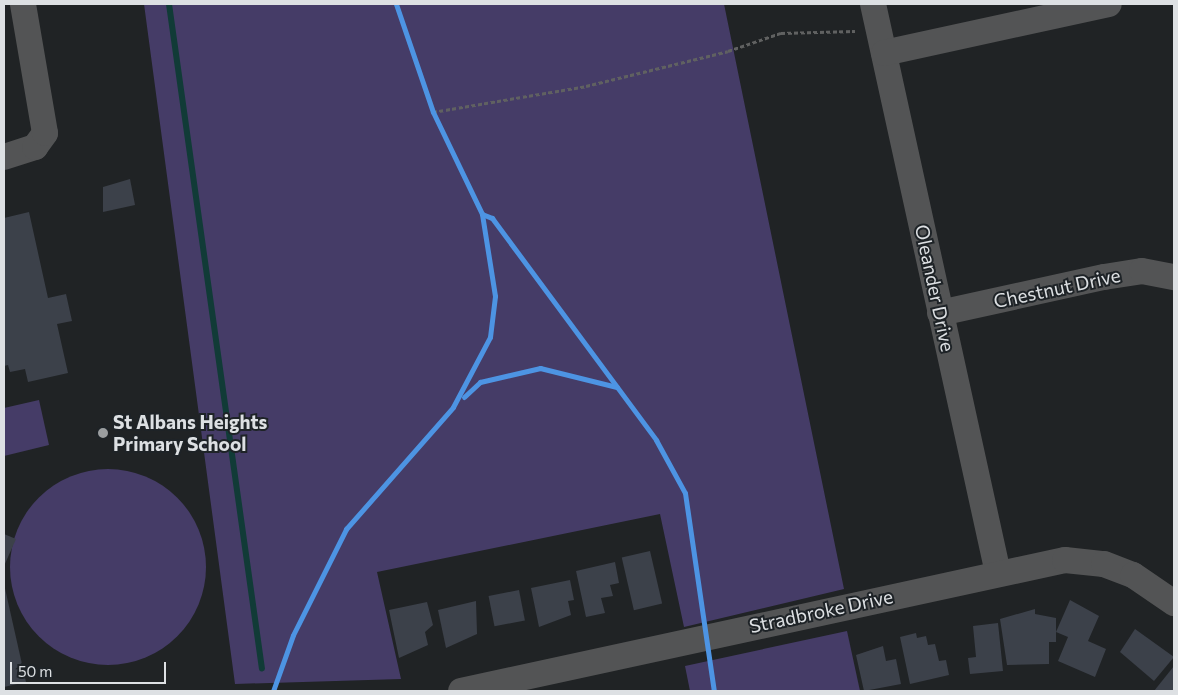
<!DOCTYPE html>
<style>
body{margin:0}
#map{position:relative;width:1178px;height:695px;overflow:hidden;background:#202325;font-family:Commissioner,sans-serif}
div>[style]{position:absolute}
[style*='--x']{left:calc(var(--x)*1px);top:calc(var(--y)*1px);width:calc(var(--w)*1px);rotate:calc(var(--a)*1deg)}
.green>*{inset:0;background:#453c67}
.round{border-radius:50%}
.stream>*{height:6px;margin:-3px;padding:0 3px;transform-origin:3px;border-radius:3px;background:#113b37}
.building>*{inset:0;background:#3c414a;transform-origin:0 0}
.path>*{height:3px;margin-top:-1.5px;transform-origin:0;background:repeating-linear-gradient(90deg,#606161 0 4px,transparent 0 6.5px)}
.minor>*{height:26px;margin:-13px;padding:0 13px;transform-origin:13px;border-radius:13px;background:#535455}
.cycleway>*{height:5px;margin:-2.5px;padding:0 2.5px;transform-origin:2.5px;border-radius:2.5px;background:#4d94e3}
.dots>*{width:14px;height:14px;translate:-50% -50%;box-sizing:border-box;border:2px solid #1e2327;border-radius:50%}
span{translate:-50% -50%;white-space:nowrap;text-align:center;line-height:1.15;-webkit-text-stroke:4px #1e2327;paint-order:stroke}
.street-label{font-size:19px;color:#dde0e3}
.poi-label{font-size:19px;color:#dde0e3;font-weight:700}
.left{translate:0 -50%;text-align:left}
.frame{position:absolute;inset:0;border:5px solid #dde0e3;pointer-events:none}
.scale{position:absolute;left:10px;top:662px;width:156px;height:22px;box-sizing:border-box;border:2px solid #dde0e3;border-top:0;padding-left:6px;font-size:15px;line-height:18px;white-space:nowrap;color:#dde0e3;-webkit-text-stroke:4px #1e2327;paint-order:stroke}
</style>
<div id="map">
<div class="green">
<div style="clip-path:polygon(144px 4px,724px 4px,844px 589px,684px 627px,660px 514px,377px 572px,401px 679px,235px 684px)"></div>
<div style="clip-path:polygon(39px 400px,49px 445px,4px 456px,4px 408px)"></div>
<div class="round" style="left:10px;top:469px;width:196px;height:196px"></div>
<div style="clip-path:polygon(847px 631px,860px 691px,690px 691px,685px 666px)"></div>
</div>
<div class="stream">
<div style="--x:169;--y:4;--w:671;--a:82.04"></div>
</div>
<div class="building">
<div style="clip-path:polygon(130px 179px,135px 205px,103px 212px,103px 187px)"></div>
<div style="clip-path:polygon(29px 212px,48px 298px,66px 294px,72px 321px,57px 324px,68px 373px,28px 382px,25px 369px,10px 372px,8px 365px,4px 366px,4px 218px)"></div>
<div style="clip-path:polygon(4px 534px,16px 539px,4px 566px)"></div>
<div style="left:650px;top:551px;width:54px;height:29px;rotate:77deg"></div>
<div style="clip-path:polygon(615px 562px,619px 583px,610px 585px,613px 596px,601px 598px,605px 613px,586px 617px,576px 571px)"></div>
<div style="clip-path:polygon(570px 580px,574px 600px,568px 601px,571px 615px,539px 627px,531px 588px)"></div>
<div style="clip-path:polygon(4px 584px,26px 682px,4px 687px)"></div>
<div style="left:519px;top:590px;width:31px;height:31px;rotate:79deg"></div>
<div style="clip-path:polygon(1070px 600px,1099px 616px,1088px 641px,1106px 649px,1095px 677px,1058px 661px,1068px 637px,1056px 632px)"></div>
<div style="clip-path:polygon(476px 601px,477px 634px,446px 648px,438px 610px)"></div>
<div style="clip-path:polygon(427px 602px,433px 625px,425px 632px,428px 645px,399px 658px,389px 610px)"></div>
<div style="clip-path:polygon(1035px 609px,1035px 614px,1056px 618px,1056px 642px,1049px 642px,1049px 664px,1007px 665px,1000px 619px)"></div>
<div style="clip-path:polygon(998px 623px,1003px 671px,970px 674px,968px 658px,976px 657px,973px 626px)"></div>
<div style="clip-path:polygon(1135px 629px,1174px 657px,1154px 681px,1120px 652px)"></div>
<div style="clip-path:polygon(916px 633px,917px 638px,926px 636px,928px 645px,935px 644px,939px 661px,946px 660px,949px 675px,910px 684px,900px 637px)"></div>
<div style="clip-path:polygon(883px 646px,886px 661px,896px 659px,901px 684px,864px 691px,856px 655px)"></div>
<div style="clip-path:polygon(1174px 666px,1174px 691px,1154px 691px)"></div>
</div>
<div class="path">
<div style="--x:433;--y:112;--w:155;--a:-9.6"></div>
<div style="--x:586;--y:86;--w:146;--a:-13.8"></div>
<div style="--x:728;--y:51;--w:56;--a:-18.8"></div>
<div style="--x:781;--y:33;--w:74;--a:-1.5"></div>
</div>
<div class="minor">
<div style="--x:873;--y:4;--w:583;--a:77.61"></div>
<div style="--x:884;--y:53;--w:230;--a:-12.3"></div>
<div style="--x:4;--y:157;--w:33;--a:-18"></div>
<div style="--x:35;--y:147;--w:17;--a:-54"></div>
<div style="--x:45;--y:133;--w:131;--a:-99.7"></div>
<div style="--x:940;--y:313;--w:168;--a:-12.4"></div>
<div style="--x:1104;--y:277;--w:38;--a:-9"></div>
<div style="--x:1142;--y:271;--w:33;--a:11"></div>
<div style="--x:461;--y:691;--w:618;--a:-12.24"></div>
<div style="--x:1065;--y:560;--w:39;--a:6"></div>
<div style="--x:1104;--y:564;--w:31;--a:21"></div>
<div style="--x:1133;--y:575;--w:50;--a:34.3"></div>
</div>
<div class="cycleway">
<div style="--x:396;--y:4;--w:114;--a:71.1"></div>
<div style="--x:433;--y:112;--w:113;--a:64.3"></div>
<div style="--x:482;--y:214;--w:11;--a:22"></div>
<div style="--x:492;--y:218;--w:276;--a:53.5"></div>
<div style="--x:656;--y:440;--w:60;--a:61.3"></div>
<div style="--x:685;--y:493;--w:200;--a:81.7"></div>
<div style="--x:464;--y:397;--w:22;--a:-43"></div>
<div style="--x:480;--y:382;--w:62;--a:-13.1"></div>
<div style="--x:540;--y:368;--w:79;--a:13.9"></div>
<div style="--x:273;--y:691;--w:59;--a:-70.3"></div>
<div style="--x:293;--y:635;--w:119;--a:-63.4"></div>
<div style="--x:346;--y:529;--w:162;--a:-48.7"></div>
<div style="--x:453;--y:407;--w:79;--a:-62.1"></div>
<div style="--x:490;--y:337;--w:41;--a:-83"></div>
<div style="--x:495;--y:296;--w:83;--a:-99"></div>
</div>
<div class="dots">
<div style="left:103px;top:433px;background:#9b9ea0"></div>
</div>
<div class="street-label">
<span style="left:935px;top:288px;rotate:78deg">Oleander Drive</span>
<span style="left:1057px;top:288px;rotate:-12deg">Chestnut Drive</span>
<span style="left:821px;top:611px;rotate:-12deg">Stradbroke Drive</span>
</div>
<div class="poi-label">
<span class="left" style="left:113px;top:433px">St Albans Heights<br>Primary School</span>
</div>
<div class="frame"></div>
<div class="scale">50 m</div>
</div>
